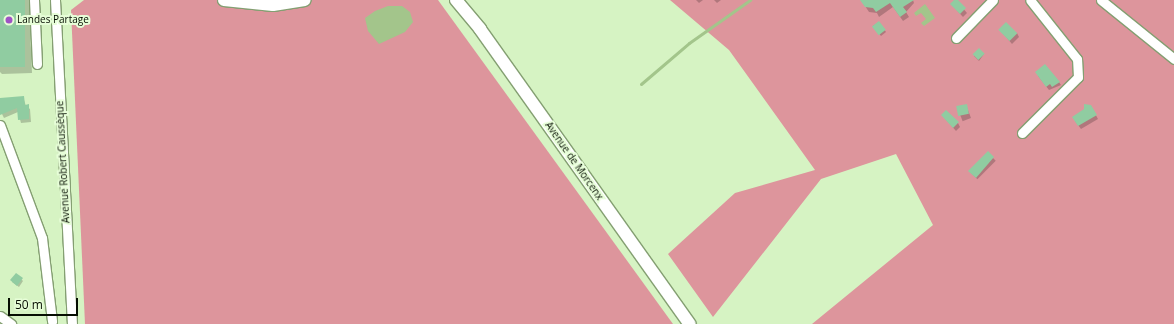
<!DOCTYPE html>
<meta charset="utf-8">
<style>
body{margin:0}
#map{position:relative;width:1174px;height:324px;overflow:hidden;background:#d6f3c3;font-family:"Open Sans",sans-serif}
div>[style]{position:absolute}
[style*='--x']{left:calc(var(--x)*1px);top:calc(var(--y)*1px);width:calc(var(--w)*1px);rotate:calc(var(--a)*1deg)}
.forest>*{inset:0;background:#dd959c}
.water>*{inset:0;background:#a3c58b}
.shadow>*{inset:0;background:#0003;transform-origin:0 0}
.stream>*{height:3px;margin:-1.5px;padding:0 1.5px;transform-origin:1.5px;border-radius:1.5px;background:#a3c58b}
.building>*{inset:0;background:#90cca1;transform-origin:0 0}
.roads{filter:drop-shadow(1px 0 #849f72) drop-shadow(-1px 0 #849f72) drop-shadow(0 1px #849f72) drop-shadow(0 -1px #849f72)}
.minor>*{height:9px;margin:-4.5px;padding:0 4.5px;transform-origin:4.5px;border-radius:4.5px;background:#fff}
.major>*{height:12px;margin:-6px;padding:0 6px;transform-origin:6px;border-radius:6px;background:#fff}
.dots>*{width:11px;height:11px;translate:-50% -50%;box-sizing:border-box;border:2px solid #e7fed8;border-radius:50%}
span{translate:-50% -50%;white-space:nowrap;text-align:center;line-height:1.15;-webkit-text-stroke:4px #e7fed8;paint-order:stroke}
.poi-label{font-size:10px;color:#060e02}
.left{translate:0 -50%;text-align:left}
.street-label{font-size:10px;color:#060e02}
.scale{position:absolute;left:8px;top:298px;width:70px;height:18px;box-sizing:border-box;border:2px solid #060e02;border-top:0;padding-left:5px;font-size:12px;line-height:14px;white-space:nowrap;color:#060e02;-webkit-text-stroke:3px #e7fed8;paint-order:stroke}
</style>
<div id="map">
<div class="forest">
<div style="clip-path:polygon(84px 0,438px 0,673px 324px,85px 324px,71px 10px)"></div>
<div style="clip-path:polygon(670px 0,1174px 0,1174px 324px,812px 324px,933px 225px,896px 154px,821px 179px,713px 317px,668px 254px,735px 193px,815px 170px,729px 50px)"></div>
</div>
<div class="water">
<div style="clip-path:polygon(925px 4px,935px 18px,924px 26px,921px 23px,926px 19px,921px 13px,916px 16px,914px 13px)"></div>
<div style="clip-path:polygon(388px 6px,402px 6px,410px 12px,413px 22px,405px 32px,379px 44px,368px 31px,365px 18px,375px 11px)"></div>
</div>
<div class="shadow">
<div style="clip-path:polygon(0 0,29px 0,32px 73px,2px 74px,0 72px)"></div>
<div style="clip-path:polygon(696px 0,703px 0,699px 3px)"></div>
<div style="clip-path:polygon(714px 0,721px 0,717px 3px)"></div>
<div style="clip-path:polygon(861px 0,913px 0,914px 3px,906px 12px,909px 17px,903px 21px,893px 7px,879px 17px,877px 13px,869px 12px)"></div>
<div style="clip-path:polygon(956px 0,967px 13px,963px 17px,951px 4px)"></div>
<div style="clip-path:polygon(879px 22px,886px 32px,881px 36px,873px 26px)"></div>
<div style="clip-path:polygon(1000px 30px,1017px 33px,1019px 37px,1012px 44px)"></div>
<div style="clip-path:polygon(984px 54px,979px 61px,974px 56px)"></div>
<div style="clip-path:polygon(1038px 76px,1059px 82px,1061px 85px,1049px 90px)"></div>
<div style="clip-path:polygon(23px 97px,26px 106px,30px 109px,31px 122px,21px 123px,18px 112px,4px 118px,0 110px,0 99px)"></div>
<div style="left:966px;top:105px;width:14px;height:9px;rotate:69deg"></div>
<div style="clip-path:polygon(1091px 106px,1098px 119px,1081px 129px,1075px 121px)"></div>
<div style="clip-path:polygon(942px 115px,958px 123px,960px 127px,956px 131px)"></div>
<div style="left:988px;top:153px;width:11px;height:26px;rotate:45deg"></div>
<div style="clip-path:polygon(16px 274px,23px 281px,19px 287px,12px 282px)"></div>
</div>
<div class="stream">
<div style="--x:641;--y:84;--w:63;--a:-40.5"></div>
<div style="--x:689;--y:43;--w:75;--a:-35.2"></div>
</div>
<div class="building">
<div style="left:0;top:0;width:25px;height:67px"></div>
<div style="clip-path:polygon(860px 0,914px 0,903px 7px,907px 12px,900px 17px,890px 3px,876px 12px,873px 8px,865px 7px)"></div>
<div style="clip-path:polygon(954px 0,958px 0,966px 8px,960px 14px,950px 4px)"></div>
<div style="left:879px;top:21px;width:11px;height:9px;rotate:52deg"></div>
<div style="left:1006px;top:22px;width:16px;height:11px;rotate:45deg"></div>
<div style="left:979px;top:48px;width:8px;height:9px;rotate:45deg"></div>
<div style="clip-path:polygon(1045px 64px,1060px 82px,1052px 87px,1050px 84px,1046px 87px,1035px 72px)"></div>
<div style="clip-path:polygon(24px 96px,25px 105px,29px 104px,29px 119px,18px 120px,17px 108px,0 115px,0 98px)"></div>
<div style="left:967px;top:104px;width:10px;height:11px;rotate:79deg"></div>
<div style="clip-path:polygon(1084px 104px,1091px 105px,1097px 115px,1078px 126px,1072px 117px,1084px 109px)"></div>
<div style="clip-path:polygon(946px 110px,959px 122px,953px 128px,941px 115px)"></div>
<div style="clip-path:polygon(988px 151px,994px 157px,976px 178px,968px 171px)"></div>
<div style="clip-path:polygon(16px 273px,23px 278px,17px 286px,10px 280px)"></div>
</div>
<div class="roads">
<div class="minor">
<div style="--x:34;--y:0;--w:64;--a:87.3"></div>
<div style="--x:55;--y:0;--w:324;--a:87"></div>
<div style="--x:1101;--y:0;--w:94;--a:38.9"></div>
<div style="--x:956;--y:38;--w:53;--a:-45.8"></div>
<div style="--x:0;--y:125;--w:121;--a:69.6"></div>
<div style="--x:42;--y:238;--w:84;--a:83.1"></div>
<div style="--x:1022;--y:133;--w:79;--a:-45"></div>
<div style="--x:1078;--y:77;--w:18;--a:-93"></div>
<div style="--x:1077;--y:59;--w:75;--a:-128.5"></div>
<div style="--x:0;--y:316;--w:14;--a:36"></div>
</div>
<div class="major">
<div style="--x:224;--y:0;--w:49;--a:5.8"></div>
<div style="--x:273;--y:5;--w:32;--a:-9"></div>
<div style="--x:456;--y:0;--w:38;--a:50"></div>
<div style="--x:480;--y:29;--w:362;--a:54.6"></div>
</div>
</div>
<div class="dots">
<div style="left:9px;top:20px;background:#9f53c5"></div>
</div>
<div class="poi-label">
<span class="left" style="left:17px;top:20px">Landes Partage</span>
</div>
<div class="street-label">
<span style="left:574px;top:161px;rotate:55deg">Avenue de Morcenx</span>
<span style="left:63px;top:162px;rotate:-93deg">Avenue Robert Caussèque</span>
</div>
<div class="scale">50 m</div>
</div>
